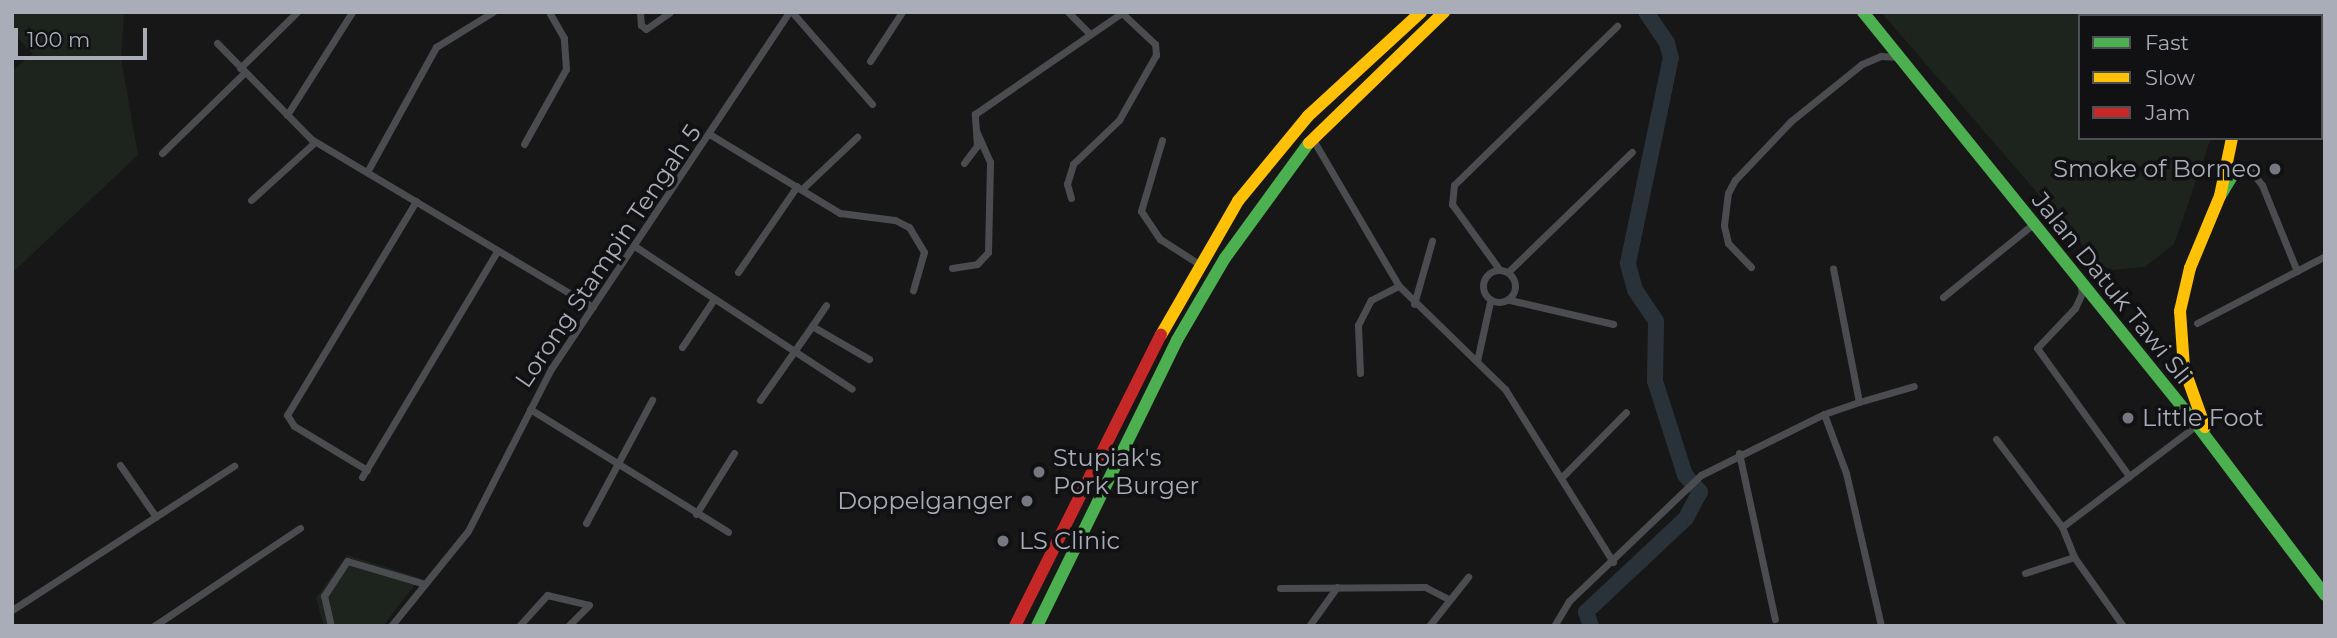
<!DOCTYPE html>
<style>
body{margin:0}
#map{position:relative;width:2337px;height:638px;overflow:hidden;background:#171717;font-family:Montserrat,sans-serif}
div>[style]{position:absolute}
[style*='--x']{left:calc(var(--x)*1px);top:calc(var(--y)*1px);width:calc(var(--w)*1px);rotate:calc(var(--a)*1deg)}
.green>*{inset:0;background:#1d241e}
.river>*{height:16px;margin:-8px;padding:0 8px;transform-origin:8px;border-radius:8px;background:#2a3239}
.street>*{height:7px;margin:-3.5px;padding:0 3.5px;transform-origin:3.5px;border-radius:3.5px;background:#4b4c50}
.street>.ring{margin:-3.5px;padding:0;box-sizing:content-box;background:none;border:7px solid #4b4c50;border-radius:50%}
.fast>*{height:12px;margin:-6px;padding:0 6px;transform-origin:6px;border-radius:6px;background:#4caf50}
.slow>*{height:12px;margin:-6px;padding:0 6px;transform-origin:6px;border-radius:6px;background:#ffc107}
.jam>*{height:12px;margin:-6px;padding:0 6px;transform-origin:6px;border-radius:6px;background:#c62828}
.dots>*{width:19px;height:19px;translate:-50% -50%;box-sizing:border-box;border:4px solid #111113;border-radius:50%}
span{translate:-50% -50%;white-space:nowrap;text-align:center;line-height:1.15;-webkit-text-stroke:7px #111113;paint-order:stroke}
.poi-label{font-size:24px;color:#a8adb8}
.right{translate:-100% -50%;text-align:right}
.left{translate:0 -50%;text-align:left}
.street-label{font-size:24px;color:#a8adb8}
.frame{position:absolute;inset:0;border:14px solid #a8adb8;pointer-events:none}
.legend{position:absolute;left:2078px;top:14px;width:245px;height:126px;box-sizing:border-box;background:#111113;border:2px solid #4d4f55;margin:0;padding:9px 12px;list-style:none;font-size:21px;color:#a8adb8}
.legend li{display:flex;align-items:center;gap:14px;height:35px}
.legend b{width:35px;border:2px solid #4d4f55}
.scale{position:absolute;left:14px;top:28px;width:133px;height:32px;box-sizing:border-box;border:4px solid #a8adb8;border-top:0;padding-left:9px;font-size:21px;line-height:24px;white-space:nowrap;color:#a8adb8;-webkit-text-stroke:5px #111113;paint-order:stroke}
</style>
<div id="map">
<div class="green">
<div style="clip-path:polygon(12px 12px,124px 12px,121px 59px,138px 155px,12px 273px,12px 71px,33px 54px,12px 32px)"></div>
<div style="clip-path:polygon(1881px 12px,2217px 12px,2218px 16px,2080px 16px,2080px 138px,2211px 138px,2174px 244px,2145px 267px,2112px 270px,2099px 264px)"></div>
<div style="clip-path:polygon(347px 555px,420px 578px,383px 626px,324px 626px,316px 598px)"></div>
</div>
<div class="river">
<div style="--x:1591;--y:626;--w:15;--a:-110"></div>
<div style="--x:1586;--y:612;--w:137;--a:-43.2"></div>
<div style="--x:1686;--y:518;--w:30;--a:-62"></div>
<div style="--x:1700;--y:492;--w:23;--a:-131"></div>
<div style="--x:1685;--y:475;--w:99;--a:-107.7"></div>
<div style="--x:1655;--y:381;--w:60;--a:-89"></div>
<div style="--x:1656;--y:321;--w:37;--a:-124"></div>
<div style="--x:1635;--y:290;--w:28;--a:-105"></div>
<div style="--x:1628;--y:263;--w:209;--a:-78.2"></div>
<div style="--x:1671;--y:58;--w:16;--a:-105"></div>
<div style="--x:1667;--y:43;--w:37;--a:-124"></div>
</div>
<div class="street">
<div style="--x:640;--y:12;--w:13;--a:86"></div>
<div style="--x:641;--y:25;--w:6;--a:39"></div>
<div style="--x:646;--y:29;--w:29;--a:-35"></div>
<div style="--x:792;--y:12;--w:122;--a:49"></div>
<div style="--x:1068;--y:12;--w:31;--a:45"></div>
<div style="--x:217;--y:43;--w:134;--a:45.6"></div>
<div style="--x:311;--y:139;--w:328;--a:30.8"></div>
<div style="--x:870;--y:61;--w:59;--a:-56.9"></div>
<div style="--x:240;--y:68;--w:80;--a:-44.5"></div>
<div style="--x:287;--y:115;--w:122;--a:-57.7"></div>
<div style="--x:711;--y:135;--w:151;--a:31.2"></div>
<div style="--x:840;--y:213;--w:55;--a:7.3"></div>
<div style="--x:895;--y:220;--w:16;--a:27"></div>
<div style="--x:909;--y:227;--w:29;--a:59"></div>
<div style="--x:924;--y:252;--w:40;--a:106"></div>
<div style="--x:1312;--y:138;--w:172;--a:59.6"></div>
<div style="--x:1399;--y:286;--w:148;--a:44.2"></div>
<div style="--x:1505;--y:389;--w:204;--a:58"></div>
<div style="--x:1162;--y:140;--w:74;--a:106.5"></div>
<div style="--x:1141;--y:211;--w:34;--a:56"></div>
<div style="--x:1160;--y:239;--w:46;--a:32.7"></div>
<div style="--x:524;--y:144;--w:86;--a:-60.8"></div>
<div style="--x:566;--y:69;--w:31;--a:-94"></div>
<div style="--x:564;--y:38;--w:30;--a:-120"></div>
<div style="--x:162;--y:153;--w:115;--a:-44.3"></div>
<div style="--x:964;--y:163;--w:21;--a:-53"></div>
<div style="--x:977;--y:146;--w:32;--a:-94"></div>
<div style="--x:975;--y:114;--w:180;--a:-34.6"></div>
<div style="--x:2237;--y:168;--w:14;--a:12"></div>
<div style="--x:2251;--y:171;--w:18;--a:52"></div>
<div style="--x:2262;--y:185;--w:93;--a:67.9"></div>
<div style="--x:367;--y:172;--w:143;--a:-61.1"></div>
<div style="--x:436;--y:47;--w:67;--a:-31.6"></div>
<div style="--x:802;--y:189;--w:76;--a:-43.4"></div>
<div style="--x:1071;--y:198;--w:15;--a:-106"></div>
<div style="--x:1067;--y:184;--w:21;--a:-73"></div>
<div style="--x:1073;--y:164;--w:64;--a:-43.7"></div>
<div style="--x:1119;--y:120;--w:75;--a:-60.4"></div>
<div style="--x:1156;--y:55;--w:11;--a:-95"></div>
<div style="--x:1155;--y:44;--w:45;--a:-136.8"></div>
<div style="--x:251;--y:200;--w:86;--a:-42.2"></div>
<div style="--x:636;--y:247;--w:258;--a:33.3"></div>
<div style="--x:1751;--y:267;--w:33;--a:-134"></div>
<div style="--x:1728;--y:243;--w:18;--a:-103"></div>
<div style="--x:1724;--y:225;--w:32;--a:-83"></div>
<div style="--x:1728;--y:193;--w:15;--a:-62"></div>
<div style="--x:1735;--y:180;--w:81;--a:-46.5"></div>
<div style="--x:1791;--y:121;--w:91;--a:-38.8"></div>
<div style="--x:1862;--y:64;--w:21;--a:-23"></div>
<div style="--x:1881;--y:56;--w:18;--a:3"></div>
<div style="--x:952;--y:268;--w:25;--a:-9"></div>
<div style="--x:977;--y:264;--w:16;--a:-47"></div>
<div style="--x:988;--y:252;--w:90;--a:-88.7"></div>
<div style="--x:990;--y:162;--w:34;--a:-114"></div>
<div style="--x:1499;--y:269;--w:80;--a:-125.9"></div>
<div style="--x:1452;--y:204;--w:19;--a:-84"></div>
<div style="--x:1454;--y:185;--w:228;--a:-44.3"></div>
<div class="ring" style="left:1483px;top:270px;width:25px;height:25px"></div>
<div style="--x:1509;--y:271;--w:171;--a:-44.1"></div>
<div style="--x:738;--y:272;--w:104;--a:-55.5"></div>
<div style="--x:2080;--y:283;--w:10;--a:79"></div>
<div style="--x:2082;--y:293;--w:17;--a:115"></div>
<div style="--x:2075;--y:308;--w:55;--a:133.5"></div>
<div style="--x:2037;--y:348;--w:158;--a:54.3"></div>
<div style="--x:1943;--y:297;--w:114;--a:-39"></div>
<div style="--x:1510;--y:300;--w:106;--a:13.1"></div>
<div style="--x:1414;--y:304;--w:66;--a:-74.1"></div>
<div style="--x:2197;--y:323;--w:144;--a:-27.6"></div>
<div style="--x:812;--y:326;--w:25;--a:-56"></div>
<div style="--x:682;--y:347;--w:58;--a:-56.3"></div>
<div style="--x:1477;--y:361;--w:60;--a:-77.6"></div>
<div style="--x:1360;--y:373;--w:48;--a:-92.4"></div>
<div style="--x:1358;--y:325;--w:28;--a:-63"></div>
<div style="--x:1371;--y:300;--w:31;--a:-27"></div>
<div style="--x:760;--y:400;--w:90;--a:-54.9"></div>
<div style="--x:812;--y:326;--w:66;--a:30.1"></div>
<div style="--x:1859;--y:402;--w:57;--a:-16.2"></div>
<div style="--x:530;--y:409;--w:233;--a:31.8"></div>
<div style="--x:1824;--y:414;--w:37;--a:-19"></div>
<div style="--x:1859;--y:402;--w:136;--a:-101"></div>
<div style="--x:1996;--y:439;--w:110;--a:53.1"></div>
<div style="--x:1739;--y:453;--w:170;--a:77.8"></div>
<div style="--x:120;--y:465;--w:63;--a:55.3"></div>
<div style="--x:367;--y:470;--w:85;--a:-148.9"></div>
<div style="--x:294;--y:426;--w:13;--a:-122"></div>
<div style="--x:287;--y:415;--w:250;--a:-58.9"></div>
<div style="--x:362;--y:477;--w:263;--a:-59.1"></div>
<div style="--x:1562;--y:477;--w:91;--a:-45.4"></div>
<div style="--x:696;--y:514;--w:72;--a:-58.1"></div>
<div style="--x:586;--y:523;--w:140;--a:-61.8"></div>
<div style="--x:2062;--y:527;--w:169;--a:-37.1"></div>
<div style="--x:2062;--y:527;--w:32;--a:68"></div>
<div style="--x:2074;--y:557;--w:85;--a:54.6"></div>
<div style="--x:2025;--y:573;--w:52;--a:-18.1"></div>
<div style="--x:1280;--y:588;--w:145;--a:-0.4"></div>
<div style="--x:1425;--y:587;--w:27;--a:27"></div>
<div style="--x:12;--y:610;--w:265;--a:-33"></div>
<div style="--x:154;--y:626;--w:176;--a:-33.9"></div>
<div style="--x:331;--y:626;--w:31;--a:-103"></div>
<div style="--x:324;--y:596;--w:42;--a:-56.7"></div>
<div style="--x:347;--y:561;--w:81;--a:16.4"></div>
<div style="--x:391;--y:626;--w:122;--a:-51"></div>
<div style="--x:468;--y:531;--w:182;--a:-62.9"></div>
<div style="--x:551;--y:369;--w:429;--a:-56.3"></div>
<div style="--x:519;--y:626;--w:42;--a:-47.9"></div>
<div style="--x:547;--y:595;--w:43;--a:13.4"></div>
<div style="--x:589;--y:605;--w:30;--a:135"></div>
<div style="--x:1309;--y:626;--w:48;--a:-54.3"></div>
<div style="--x:1429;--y:626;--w:63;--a:-51.5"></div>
<div style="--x:1554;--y:626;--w:29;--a:-59"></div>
<div style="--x:1569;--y:601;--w:182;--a:-43.7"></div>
<div style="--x:1701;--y:475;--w:137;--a:-26.4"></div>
<div style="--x:1824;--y:414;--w:63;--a:69.6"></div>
<div style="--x:1846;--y:473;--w:157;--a:77.1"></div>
</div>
<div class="fast">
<div style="--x:1863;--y:12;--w:531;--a:51.04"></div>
<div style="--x:2197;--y:425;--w:213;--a:53"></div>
<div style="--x:2228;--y:12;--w:4;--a:76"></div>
<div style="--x:2256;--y:12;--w:4;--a:63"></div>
<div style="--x:2222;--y:193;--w:29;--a:-59"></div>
<div style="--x:1037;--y:626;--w:318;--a:-63.9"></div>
<div style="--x:1177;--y:340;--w:95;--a:-59.7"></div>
<div style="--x:1225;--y:258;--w:142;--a:-53.9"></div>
</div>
<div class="slow">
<div style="--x:2321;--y:117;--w:7;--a:56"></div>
<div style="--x:1309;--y:143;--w:188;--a:-44.1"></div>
<div style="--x:1161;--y:335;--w:155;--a:-60.1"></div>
<div style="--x:1238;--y:201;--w:110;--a:-50.5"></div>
<div style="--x:1308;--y:116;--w:154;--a:-42.6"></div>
<div style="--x:2205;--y:427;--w:63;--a:-109.6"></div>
<div style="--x:2184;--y:368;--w:57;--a:-94"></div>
<div style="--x:2180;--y:311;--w:44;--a:-76.9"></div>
<div style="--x:2190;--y:268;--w:78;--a:-67.4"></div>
<div style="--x:2220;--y:196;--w:59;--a:-78.3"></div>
</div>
<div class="jam">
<div style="--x:1015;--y:626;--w:326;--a:-63.4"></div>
</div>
<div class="dots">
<div style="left:2275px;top:169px;background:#757880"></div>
<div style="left:2128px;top:418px;background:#757880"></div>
<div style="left:1039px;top:472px;background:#757880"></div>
<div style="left:1027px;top:501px;background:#757880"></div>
<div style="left:1003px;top:541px;background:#757880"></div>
</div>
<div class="poi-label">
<span class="right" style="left:2261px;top:169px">Smoke of Borneo</span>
<span class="left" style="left:2142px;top:418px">Little Foot</span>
<span class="left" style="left:1053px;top:472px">Stupiak's<br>Pork Burger</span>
<span class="right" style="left:1013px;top:501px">Doppelganger</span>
<span class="left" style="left:1019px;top:541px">LS Clinic</span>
</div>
<div class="street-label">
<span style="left:608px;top:256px;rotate:-56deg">Lorong Stampin Tengah 5</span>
<span style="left:2112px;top:288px;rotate:51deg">Jalan Datuk Tawi Sli</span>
</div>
<div class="frame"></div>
<ul class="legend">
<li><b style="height:9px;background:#4caf50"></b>Fast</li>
<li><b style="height:9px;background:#ffc107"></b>Slow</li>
<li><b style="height:9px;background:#c62828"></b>Jam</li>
</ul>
<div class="scale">100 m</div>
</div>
